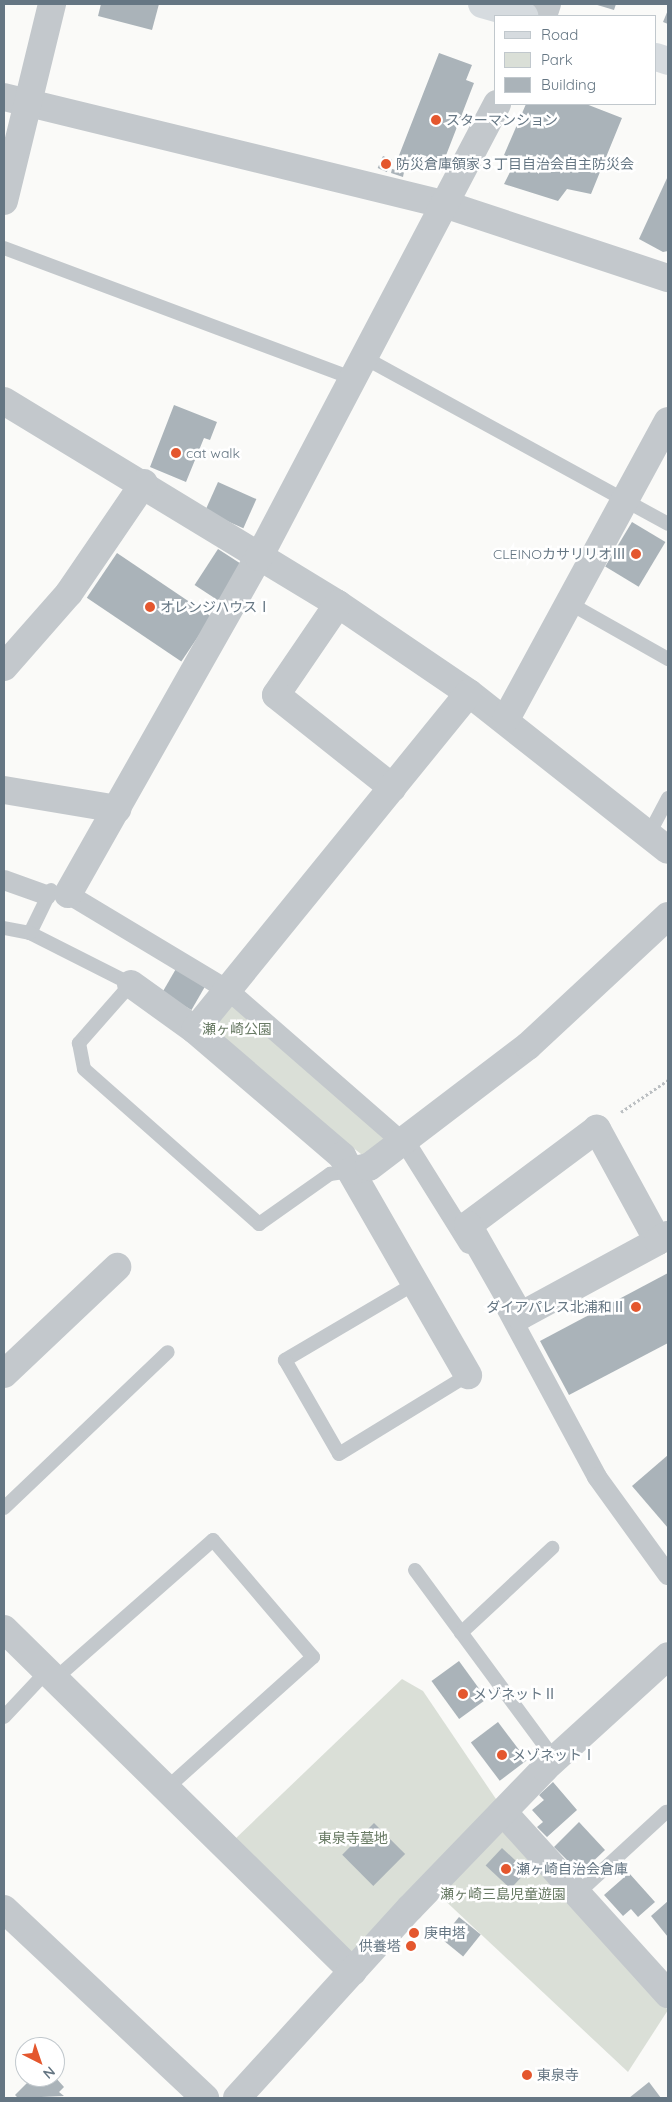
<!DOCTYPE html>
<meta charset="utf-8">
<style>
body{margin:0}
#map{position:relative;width:672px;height:2102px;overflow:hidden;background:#fafaf8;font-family:Quicksand,"Noto Sans JP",sans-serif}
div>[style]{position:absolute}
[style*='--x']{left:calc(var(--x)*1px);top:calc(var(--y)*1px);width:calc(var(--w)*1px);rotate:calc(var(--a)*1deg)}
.green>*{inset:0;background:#dadfd7}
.building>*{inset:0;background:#aab3b9;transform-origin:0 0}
.path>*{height:3px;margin-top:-1.5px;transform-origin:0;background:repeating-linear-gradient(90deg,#bbbfc2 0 2.5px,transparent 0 5px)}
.service>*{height:14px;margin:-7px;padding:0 7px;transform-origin:7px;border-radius:7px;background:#c3c8cc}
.pedestrian>*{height:20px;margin:-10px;padding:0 10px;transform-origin:10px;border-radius:10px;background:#c3c8cc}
.minor>*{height:28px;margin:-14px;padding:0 14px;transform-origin:14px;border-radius:14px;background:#c3c8cc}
.primary>*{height:28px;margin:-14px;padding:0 14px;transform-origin:14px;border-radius:14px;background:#d6dbdf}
.dots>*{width:14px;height:14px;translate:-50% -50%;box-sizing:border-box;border:2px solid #fff;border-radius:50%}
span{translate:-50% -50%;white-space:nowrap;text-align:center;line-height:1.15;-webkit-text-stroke:5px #fff;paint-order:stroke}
.poi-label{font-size:14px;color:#657683}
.left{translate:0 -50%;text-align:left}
.right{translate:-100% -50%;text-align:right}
.park-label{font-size:14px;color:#687a64}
.frame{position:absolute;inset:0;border:5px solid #657683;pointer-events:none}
.legend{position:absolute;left:494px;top:15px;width:162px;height:90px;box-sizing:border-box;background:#fff;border:1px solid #c1c8cd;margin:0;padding:6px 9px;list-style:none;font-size:15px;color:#657683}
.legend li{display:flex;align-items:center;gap:10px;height:25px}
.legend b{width:25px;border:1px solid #c1c8cd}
.north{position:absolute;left:15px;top:2037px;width:50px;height:50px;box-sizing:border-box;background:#fff;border:1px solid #c1c8cd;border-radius:50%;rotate:139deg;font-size:14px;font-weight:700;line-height:20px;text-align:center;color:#657683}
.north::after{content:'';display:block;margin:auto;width:18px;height:22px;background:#e4572e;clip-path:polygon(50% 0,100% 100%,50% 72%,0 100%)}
</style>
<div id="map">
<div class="green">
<div style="clip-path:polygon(230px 1000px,391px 1139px,366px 1158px,279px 1089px,212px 1029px)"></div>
<div style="clip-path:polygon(402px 1679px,423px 1691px,498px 1802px,359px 1953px,350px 1952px,234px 1840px)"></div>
<div style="clip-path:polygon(504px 1828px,668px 2010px,628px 2072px,438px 1894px)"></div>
</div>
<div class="building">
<div style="clip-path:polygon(101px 4px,159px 4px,152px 30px,98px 16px)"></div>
<div style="clip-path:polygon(594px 4px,616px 4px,614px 10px)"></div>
<div style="clip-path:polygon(668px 10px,668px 24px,663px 22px)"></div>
<div style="clip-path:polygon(439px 53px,472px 65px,466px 80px,474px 83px,445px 158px,439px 156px,433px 171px,398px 158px)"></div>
<div style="clip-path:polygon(526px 104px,586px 104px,622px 118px,591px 194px,567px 189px,558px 201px,504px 184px,516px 160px,504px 155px)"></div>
<div style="left:383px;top:156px;width:10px;height:13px;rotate:24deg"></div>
<div style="clip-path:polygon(392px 169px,404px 172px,403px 177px,391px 173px)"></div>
<div style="clip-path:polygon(668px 176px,668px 251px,663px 252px,639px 239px)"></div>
<div style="clip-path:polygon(174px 405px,217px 422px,210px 440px,204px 438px,186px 482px,150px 467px)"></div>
<div style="left:218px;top:482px;width:42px;height:32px;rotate:24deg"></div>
<div style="left:632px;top:522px;width:39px;height:52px;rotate:31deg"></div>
<div style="left:218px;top:549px;width:30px;height:43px;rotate:33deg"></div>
<div style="left:117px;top:553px;width:114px;height:54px;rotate:34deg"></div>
<div style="left:177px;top:967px;width:34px;height:30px;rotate:30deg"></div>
<div style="clip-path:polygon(668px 1273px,668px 1343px,569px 1395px,540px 1341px)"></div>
<div style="clip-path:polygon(668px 1455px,668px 1528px,632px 1486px)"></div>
<div style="left:459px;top:1661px;width:47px;height:34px;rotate:54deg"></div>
<div style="left:498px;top:1722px;width:48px;height:34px;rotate:53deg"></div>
<div style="clip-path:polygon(553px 1782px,577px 1810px,547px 1837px,537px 1827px,543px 1822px,532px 1810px,544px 1800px,539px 1795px)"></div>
<div style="clip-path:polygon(579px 1822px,605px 1850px,585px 1869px,577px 1870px,554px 1847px)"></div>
<div style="left:374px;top:1823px;width:44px;height:45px;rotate:45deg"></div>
<div style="left:502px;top:1848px;width:34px;height:24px;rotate:43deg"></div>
<div style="clip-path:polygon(629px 1873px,655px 1902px,638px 1917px,631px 1909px,623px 1916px,604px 1895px)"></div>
<div style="clip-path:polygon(668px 1901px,668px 1937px,651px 1916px)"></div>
<div style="left:459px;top:1917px;width:28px;height:28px;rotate:39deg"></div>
<div style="clip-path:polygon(33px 2077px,55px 2077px,64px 2087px,59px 2092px,64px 2096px,18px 2098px,15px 2095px)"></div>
<div style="clip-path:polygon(649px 2082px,661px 2098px,629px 2098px)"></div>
</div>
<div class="path">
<div style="--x:621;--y:1112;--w:57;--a:-34.2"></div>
</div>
<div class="service">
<div style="--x:4;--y:248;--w:374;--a:20.5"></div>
<div style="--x:365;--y:358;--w:345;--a:28.7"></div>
<div style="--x:569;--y:603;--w:114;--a:29.5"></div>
<div style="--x:648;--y:836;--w:43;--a:-62.2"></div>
<div style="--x:51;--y:890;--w:48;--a:116"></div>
<div style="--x:30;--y:933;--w:113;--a:26.8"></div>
<div style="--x:131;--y:984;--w:79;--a:131.4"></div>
<div style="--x:79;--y:1043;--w:26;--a:79"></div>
<div style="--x:84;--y:1069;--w:234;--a:41.5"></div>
<div style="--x:259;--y:1224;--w:87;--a:-35.2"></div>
<div style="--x:330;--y:1174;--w:21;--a:-8"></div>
<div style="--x:4;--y:928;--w:26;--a:11"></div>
<div style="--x:414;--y:1284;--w:150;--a:149.5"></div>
<div style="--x:285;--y:1360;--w:108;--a:60.1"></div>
<div style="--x:339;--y:1454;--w:151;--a:-31.5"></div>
<div style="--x:4;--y:1508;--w:226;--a:-43.6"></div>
<div style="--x:415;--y:1570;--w:236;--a:53.6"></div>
<div style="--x:461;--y:1633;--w:125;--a:-43"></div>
<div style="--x:56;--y:1678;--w:209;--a:-41.3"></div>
<div style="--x:213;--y:1540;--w:154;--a:49.5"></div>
<div style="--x:313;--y:1657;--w:196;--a:138.1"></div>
<div style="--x:4;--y:1717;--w:64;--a:-46.9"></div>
<div style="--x:578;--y:1893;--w:120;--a:-42.6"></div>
</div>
<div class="pedestrian">
<div style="--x:4;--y:880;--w:45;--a:19.7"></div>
<div style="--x:68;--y:894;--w:187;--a:31"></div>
<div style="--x:228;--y:990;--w:240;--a:41.1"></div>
<div style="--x:409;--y:1148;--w:113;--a:58"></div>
<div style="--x:505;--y:1306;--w:194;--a:61.7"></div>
<div style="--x:597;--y:1477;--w:121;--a:54.1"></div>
</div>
<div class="minor">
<div style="--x:543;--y:16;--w:13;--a:-72"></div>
<div style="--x:4;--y:97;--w:453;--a:13.7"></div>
<div style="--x:444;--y:204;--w:236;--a:18.3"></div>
<div style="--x:4;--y:201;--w:203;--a:-76.3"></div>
<div style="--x:4;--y:401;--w:391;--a:31.3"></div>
<div style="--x:338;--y:604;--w:158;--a:34.2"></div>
<div style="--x:469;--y:693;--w:253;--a:38.3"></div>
<div style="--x:338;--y:604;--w:110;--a:124.3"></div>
<div style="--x:276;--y:695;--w:149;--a:38.5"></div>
<div style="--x:4;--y:667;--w:98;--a:-48.7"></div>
<div style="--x:69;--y:593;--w:133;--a:-55.7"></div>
<div style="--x:506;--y:719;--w:339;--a:-61.5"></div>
<div style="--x:4;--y:790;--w:115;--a:9.5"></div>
<div style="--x:68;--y:894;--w:387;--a:-60.5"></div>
<div style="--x:259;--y:557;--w:512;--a:-62.28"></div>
<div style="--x:131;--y:984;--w:79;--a:35.7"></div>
<div style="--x:195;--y:1030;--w:194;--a:40.6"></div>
<div style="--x:342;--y:1156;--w:253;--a:60.1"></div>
<div style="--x:195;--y:1030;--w:434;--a:-50.9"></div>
<div style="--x:351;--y:1171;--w:18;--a:-13"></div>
<div style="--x:369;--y:1167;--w:200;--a:-37.3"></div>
<div style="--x:528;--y:1046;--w:191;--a:-42.9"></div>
<div style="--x:658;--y:1241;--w:128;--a:-118.6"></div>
<div style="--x:597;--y:1129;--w:161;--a:143.3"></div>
<div style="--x:468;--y:1225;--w:105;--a:60.3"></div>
<div style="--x:520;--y:1316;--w:157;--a:-28.5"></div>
<div style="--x:658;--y:1241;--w:12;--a:-31"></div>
<div style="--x:4;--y:1374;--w:156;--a:-43.4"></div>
<div style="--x:4;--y:1629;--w:489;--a:44.5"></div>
<div style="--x:503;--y:1812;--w:246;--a:47.8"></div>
<div style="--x:4;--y:1909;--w:276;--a:43.2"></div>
<div style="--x:237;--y:2098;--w:257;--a:-47.7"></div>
<div style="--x:410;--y:1908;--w:194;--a:-46"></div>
<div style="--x:545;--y:1768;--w:166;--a:-42.3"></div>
</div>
<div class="primary">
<div style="--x:482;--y:4;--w:44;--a:15.9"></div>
<div style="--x:656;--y:57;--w:13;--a:18"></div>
</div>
<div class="dots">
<div style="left:436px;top:120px;background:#e4572e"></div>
<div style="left:386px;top:164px;background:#e4572e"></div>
<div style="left:176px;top:453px;background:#e4572e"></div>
<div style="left:636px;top:554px;background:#e4572e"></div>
<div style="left:150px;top:607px;background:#e4572e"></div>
<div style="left:636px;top:1307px;background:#e4572e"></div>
<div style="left:463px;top:1694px;background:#e4572e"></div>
<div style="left:502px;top:1755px;background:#e4572e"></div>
<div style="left:506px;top:1869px;background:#e4572e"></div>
<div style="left:414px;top:1933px;background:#e4572e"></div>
<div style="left:411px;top:1946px;background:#e4572e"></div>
<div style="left:527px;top:2075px;background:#e4572e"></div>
</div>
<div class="poi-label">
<span class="left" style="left:446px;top:120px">スターマンション</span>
<span class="left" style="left:396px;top:164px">防災倉庫領家３丁目自治会自主防災会</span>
<span class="left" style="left:186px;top:453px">cat walk</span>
<span class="right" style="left:626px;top:554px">CLEINOカサリリオⅢ</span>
<span class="left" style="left:160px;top:607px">オレンジハウスⅠ</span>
<span class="right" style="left:626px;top:1307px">ダイアパレス北浦和Ⅱ</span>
<span class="left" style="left:473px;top:1694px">メゾネットⅡ</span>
<span class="left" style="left:512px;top:1755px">メゾネットⅠ</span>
<span class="left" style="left:516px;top:1869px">瀬ヶ崎自治会倉庫</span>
<span class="left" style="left:424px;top:1933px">庚申塔</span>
<span class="right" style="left:401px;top:1946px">供養塔</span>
<span class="left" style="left:537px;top:2075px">東泉寺</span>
</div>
<div class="park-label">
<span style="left:237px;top:1029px">瀬ヶ崎公園</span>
<span style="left:353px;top:1838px">東泉寺墓地</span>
<span style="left:503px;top:1894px">瀬ヶ崎三島児童遊園</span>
</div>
<div class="frame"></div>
<ul class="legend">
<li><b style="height:6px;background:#d6dbdf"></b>Road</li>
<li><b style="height:14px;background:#dadfd7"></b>Park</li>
<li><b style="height:14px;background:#aab3b9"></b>Building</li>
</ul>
<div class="north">N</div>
</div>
